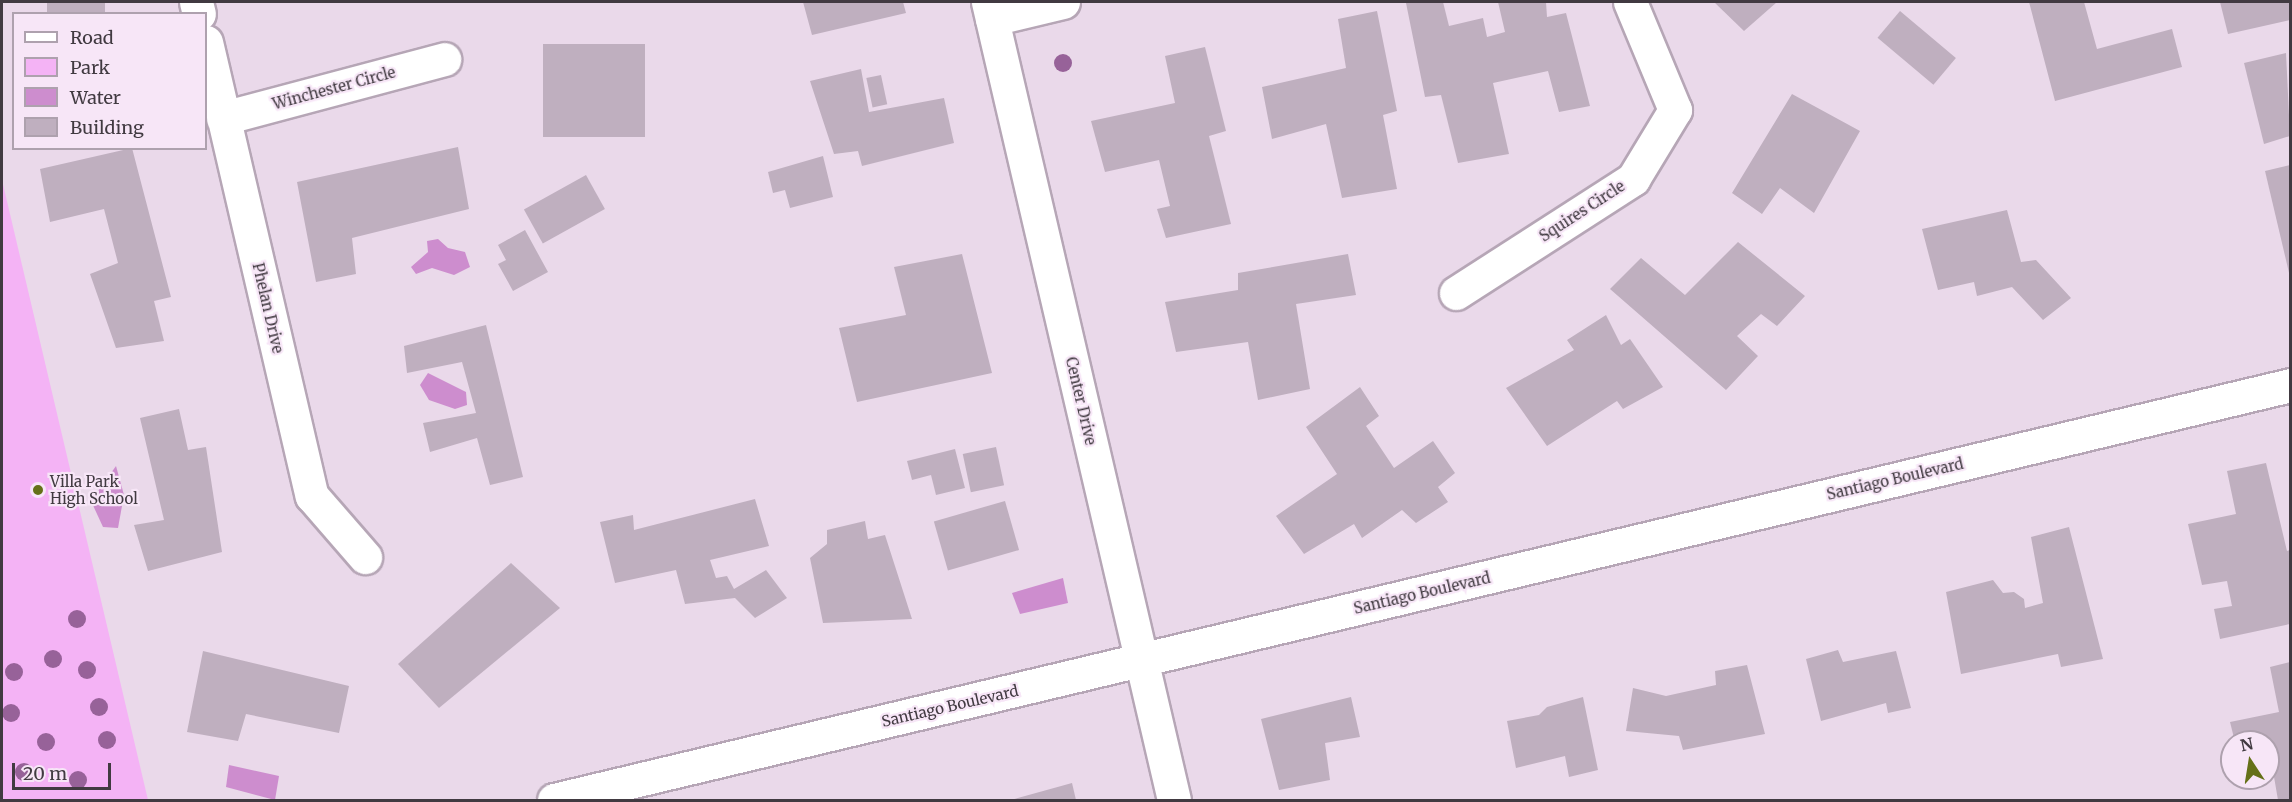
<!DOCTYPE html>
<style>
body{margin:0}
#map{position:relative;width:2292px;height:802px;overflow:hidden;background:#ead9ea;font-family:Merriweather,serif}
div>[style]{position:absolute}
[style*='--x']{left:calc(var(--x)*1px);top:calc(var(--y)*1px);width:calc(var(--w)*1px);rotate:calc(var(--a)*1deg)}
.green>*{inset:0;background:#f4b3f5}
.water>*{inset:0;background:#cd8dce}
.building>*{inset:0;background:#bfafbf;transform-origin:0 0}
.roads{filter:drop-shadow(2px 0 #b6a6b6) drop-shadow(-2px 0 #b6a6b6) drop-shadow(0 2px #b6a6b6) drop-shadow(0 -2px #b6a6b6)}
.minor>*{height:33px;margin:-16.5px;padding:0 16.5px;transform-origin:16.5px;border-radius:16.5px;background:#fff}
.trees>*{width:18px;height:18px;margin:-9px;border-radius:50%;background:#976299}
.dots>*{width:16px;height:16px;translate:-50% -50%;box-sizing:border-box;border:3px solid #f7e6f7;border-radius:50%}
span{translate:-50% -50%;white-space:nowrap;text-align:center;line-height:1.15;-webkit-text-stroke:4.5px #f7e6f7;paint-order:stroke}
.street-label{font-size:15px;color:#413a41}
.poi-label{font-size:15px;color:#413a41}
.left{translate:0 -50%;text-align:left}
.frame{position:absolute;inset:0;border:3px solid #413a41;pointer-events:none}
.legend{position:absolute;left:12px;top:12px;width:195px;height:138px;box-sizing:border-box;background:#f7e6f7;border:2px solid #aea1ae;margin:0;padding:8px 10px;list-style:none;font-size:18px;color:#413a41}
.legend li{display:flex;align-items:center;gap:12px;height:30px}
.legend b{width:30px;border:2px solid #aea1ae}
.north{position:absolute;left:2220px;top:730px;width:60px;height:60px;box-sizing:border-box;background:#f7e6f7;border:2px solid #aea1ae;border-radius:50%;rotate:348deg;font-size:16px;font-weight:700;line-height:24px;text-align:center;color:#413a41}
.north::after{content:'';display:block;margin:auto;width:21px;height:27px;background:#657018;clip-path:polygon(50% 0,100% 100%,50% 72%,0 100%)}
.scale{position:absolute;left:12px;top:763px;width:99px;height:27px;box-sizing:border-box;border:3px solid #413a41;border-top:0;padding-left:8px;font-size:18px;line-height:21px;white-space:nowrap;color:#413a41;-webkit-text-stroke:4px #f7e6f7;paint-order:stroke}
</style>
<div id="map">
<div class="green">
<div style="clip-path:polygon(2px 180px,148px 800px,2px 800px)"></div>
</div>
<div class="water">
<div style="clip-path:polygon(438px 239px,448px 248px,465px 252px,470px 267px,454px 275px,432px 268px,416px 274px,411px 267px,428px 252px,427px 241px)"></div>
<div style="clip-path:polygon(428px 373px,466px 392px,467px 405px,455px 409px,429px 400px,420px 385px)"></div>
<div style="clip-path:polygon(116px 466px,124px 495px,118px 528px,103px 527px,91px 501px)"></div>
<div style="clip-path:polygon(1063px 578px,1068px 603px,1020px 614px,1012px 593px)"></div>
<div style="clip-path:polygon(229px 765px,279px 776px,275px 800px,226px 787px)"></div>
</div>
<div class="building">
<div style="left:47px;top:2px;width:58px;height:12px"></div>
<div style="clip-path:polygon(803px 2px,903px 2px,906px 13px,812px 35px)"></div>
<div style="clip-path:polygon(1443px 2px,1449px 26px,1483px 18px,1487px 37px,1505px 32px,1498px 2px,1546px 2px,1547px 17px,1566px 13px,1590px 106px,1559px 112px,1548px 71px,1493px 83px,1509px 154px,1458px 163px,1441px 95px,1425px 97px,1406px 3px)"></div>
<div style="clip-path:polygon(1714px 2px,1777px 2px,1744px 31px)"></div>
<div style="clip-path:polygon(2029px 2px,2084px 2px,2097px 49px,2172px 29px,2182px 67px,2055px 101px)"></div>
<div style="clip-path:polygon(2220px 2px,2290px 2px,2290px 20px,2228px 34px)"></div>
<div style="clip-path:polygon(1377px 11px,1397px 111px,1383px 115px,1397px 189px,1342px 198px,1326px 124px,1272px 139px,1262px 87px,1346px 68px,1338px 19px)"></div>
<div style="left:1900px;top:11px;width:73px;height:35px;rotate:40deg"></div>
<div style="left:645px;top:44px;width:93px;height:102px;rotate:90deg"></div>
<div style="clip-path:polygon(1205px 47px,1226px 131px,1209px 136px,1231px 224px,1166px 238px,1157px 209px,1170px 206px,1159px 160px,1105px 172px,1091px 121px,1175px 103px,1165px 56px)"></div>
<div style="clip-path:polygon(2286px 53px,2290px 136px,2264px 144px,2244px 63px)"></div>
<div style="clip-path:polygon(861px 69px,869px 112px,944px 98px,954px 143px,862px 166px,858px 151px,834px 154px,810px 81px)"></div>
<div style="left:881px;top:75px;width:30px;height:15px;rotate:78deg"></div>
<div style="clip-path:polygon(1792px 94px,1860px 131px,1814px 213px,1780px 188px,1762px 214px,1732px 193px)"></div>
<div style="clip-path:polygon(458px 147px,469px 209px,352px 238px,356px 274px,316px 282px,297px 182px)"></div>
<div style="clip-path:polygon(132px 148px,171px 297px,154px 301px,164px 341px,116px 348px,90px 274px,118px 263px,104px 209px,50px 222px,40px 169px)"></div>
<div style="clip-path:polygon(823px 156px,833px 197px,790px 208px,785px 190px,773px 193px,768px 172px)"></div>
<div style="clip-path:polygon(2290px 165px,2290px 277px,2265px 171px)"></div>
<div style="left:586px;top:175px;width:39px;height:71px;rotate:61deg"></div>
<div style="clip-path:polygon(2007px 210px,2021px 262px,2036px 260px,2071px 298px,2043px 320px,2012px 287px,1977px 296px,1974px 282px,1938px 290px,1922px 229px)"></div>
<div style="clip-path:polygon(525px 230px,548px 272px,513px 291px,498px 264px,506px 260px,498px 245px)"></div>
<div style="clip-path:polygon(1738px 242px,1805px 296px,1777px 326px,1761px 314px,1737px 336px,1758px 356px,1726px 390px,1610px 289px,1641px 258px,1685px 295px)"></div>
<div style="clip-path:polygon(962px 254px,992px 373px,857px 402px,839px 328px,906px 315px,894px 267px)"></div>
<div style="clip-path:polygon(1348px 254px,1356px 295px,1296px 304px,1310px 389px,1258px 400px,1248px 342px,1176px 352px,1165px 302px,1238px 290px,1238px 273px)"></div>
<div style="clip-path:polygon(1606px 315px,1621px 345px,1630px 339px,1663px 387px,1623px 409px,1617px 401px,1547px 446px,1506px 388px,1574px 350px,1567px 340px)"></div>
<div style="clip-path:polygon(486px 325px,523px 477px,490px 485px,477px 438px,430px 452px,423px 423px,476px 413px,462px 362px,407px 373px,404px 346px)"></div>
<div style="clip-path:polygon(1360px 387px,1379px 416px,1366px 426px,1394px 468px,1433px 441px,1455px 473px,1438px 487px,1448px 502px,1416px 523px,1402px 510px,1362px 538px,1354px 524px,1304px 554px,1276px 516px,1337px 474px,1306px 427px)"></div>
<div style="clip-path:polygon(179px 409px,188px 450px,206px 447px,222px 552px,148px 571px,134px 525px,164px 520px,140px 418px)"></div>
<div style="left:996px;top:447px;width:39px;height:34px;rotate:78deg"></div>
<div style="clip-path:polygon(955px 449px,965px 488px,936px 495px,931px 475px,912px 480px,907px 461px)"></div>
<div style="clip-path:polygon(2266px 463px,2287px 551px,2290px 550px,2290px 624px,2220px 639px,2214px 609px,2232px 606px,2227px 581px,2202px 585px,2188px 524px,2236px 514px,2227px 471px)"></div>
<div style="clip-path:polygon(755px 499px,769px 546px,710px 560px,716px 578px,727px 576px,734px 589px,766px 570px,787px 598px,755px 618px,735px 598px,685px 604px,676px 570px,615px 583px,600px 522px,633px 515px,634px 530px)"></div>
<div style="left:1005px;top:501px;width:51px;height:74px;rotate:74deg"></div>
<div style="clip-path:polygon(865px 521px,868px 539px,885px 535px,912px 619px,823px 623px,810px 558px,827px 544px,827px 530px)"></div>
<div style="clip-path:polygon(2069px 527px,2103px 659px,2061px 667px,2058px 654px,1961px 674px,1946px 592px,1993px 580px,2003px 593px,2014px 592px,2024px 599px,2025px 608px,2043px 603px,2031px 537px)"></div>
<div style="clip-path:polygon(511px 563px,560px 608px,439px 708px,398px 664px)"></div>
<div style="clip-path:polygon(1838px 650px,1843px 662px,1896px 651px,1911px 708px,1888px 713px,1886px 703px,1821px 721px,1806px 659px)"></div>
<div style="clip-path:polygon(203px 651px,349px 686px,339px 733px,246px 714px,238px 741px,187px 732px)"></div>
<div style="clip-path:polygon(2290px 662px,2290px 800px,2278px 800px,2268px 742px,2235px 742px,2230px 722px,2279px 712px,2270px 667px)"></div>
<div style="clip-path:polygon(1747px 665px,1765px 734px,1683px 750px,1679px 736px,1626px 731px,1633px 688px,1666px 696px,1716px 685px,1715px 671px)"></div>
<div style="clip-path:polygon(1351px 697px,1360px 737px,1325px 743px,1330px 780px,1279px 790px,1261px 719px)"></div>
<div style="clip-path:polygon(1583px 697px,1598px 770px,1569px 777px,1565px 756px,1516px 768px,1507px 721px,1539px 715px,1547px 707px)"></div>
<div style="clip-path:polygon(1072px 783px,1076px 800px,1011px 800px)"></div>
</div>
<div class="roads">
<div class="minor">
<div style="--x:196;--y:2;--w:12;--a:76"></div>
<div style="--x:988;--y:2;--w:819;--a:76.88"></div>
<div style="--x:992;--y:19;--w:73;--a:-13.5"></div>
<div style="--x:206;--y:42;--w:466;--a:76.9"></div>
<div style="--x:312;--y:496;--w:81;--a:49"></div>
<div style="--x:223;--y:118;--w:229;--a:-14.9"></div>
<div style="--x:1456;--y:293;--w:211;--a:-32.8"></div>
<div style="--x:1633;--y:179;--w:81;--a:-58.7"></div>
<div style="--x:1675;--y:110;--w:117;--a:-112.6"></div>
<div style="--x:554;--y:800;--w:1785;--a:-13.44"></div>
</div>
</div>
<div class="trees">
<div style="left:1063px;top:63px"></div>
<div style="left:77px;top:619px"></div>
<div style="left:53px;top:659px"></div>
<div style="left:87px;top:670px"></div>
<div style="left:14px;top:672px"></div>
<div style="left:99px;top:707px"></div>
<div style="left:11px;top:713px"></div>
<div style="left:107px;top:740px"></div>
<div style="left:46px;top:742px"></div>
<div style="left:24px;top:772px"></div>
<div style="left:78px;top:780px"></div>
</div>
<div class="dots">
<div style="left:38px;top:490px;background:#657018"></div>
</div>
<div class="street-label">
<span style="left:334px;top:88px;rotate:-15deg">Winchester Circle</span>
<span style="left:1582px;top:211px;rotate:-33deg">Squires Circle</span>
<span style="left:268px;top:308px;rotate:77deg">Phelan Drive</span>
<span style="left:1081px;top:401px;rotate:77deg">Center Drive</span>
<span style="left:1895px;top:479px;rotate:-13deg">Santiago Boulevard</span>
<span style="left:1422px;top:593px;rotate:-13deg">Santiago Boulevard</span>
<span style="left:950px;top:706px;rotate:-13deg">Santiago Boulevard</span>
</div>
<div class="poi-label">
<span class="left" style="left:50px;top:490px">Villa Park<br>High School</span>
</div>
<div class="frame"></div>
<ul class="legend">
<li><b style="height:8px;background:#fff"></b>Road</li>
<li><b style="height:16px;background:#f4b3f5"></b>Park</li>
<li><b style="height:16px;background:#cd8dce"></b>Water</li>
<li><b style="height:16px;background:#bfafbf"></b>Building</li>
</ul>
<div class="north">N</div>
<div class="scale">20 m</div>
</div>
